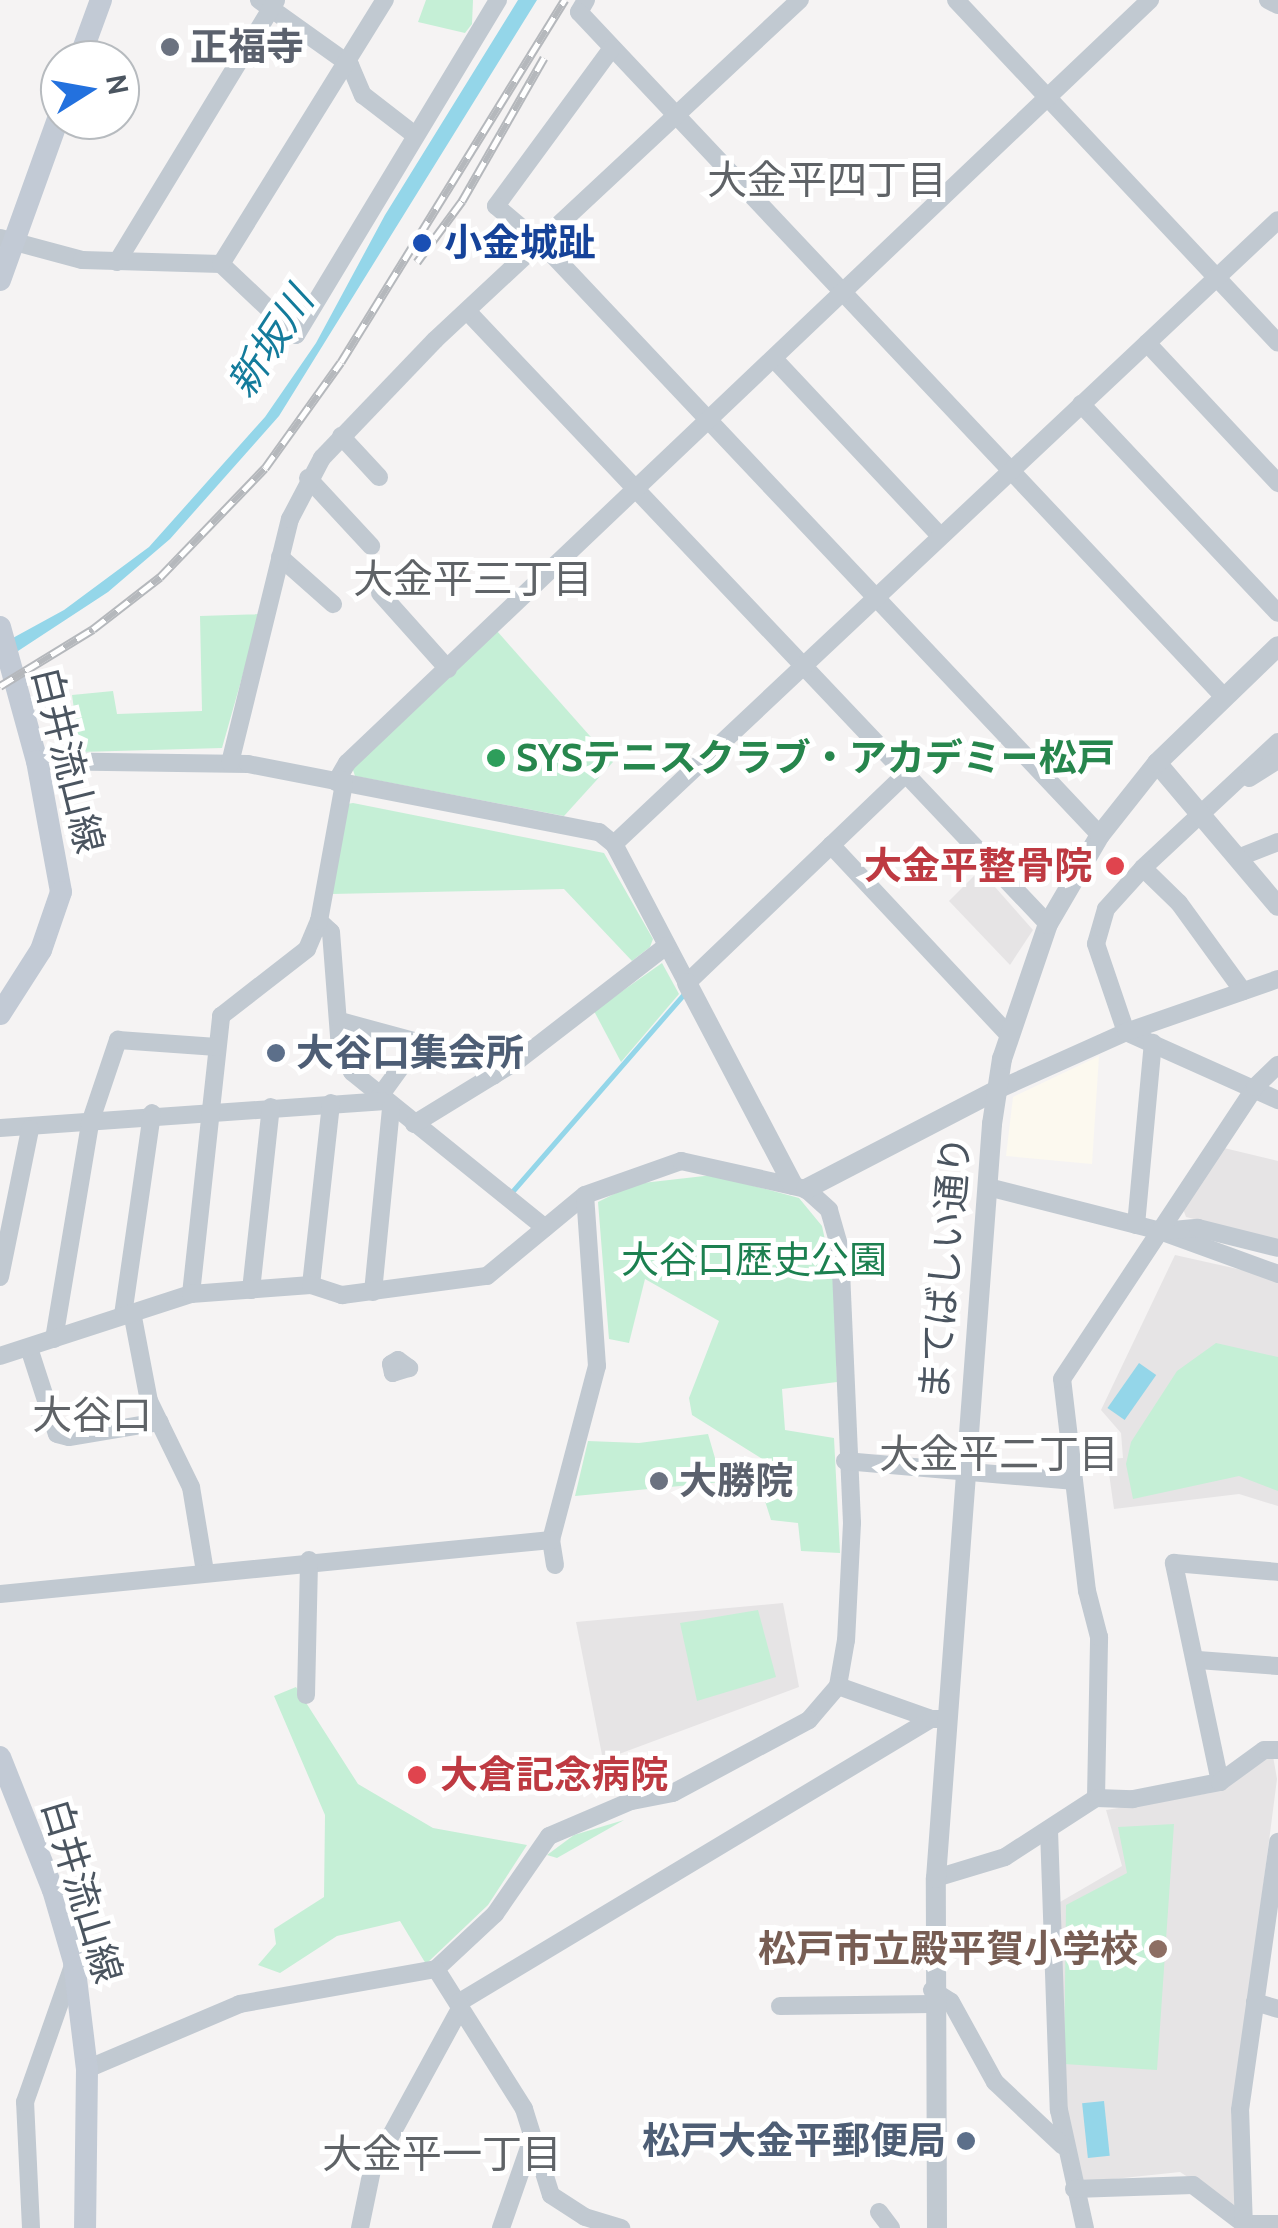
<!DOCTYPE html>
<meta charset="utf-8">
<style>
body{margin:0}
#map{position:relative;width:1278px;height:2228px;overflow:hidden;background:#f5f3f3;font-family:Cabin,"Noto Sans JP",sans-serif}
div>[style]{position:absolute}
[style*='--x']{left:calc(var(--x)*1px);top:calc(var(--y)*1px);width:calc(var(--w)*1px);rotate:calc(var(--a)*1deg)}
.commercial>*{inset:0;background:#fcf9ef}
.education>*{inset:0;background:#e6e4e5}
.green>*{inset:0;background:#c5efd6}
.water>*{inset:0;background:#94d6e9;transform-origin:0 0}
.stream>*{height:5px;margin:-2.5px;padding:0 2.5px;transform-origin:2.5px;border-radius:2.5px;background:#94d6e9}
.minor>*{height:18px;margin:-9px;padding:0 9px;transform-origin:9px;border-radius:9px;background:#c1c9d1}
.tertiary>*{height:20px;margin:-10px;padding:0 10px;transform-origin:10px;border-radius:10px;background:#c1c9d1}
.secondary>*{height:22px;margin:-11px;padding:0 11px;transform-origin:11px;border-radius:11px;background:#c2cad5}
.rail>*{height:9px;margin-top:-4.5px;transform-origin:0;background:repeating-linear-gradient(90deg,#fff 0 15px,#b5b8bc 0 30px);box-sizing:border-box;border-block:2px solid #b5b8bc}
.dots>*{width:28px;height:28px;translate:-50% -50%;box-sizing:border-box;border:5px solid #fff;border-radius:50%}
span{translate:-50% -50%;white-space:nowrap;text-align:center;line-height:1.15;-webkit-text-stroke:10px #fff;paint-order:stroke}
.worship-label{font-size:38px;color:#5b616d;font-weight:700}
.left{translate:0 -50%;text-align:left}
.transit-label{font-size:38px;color:#164399;font-weight:700}
.leisure-label{font-size:38px;color:#27864d;font-weight:700}
.street-label{font-size:38px;color:#4b5560}
.health-label{font-size:38px;color:#be3a42;font-weight:700}
.right{translate:-100% -50%;text-align:right}
.service-label{font-size:38px;color:#4e5e75;font-weight:700}
.park-label{font-size:38px;color:#1c8050}
.education-label{font-size:38px;color:#785e54;font-weight:700}
.neighbourhood-label{font-size:40px;color:#5f6367}
.water-label{font-size:40px;color:#137b9b;font-style:italic}
.north{position:absolute;left:40px;top:40px;width:100px;height:100px;box-sizing:border-box;background:#fff;border:2px solid #b7bbbf;border-radius:50%;rotate:79deg;font-size:28px;font-weight:700;line-height:40px;text-align:center;color:#4b5560}
.north::after{content:'';display:block;margin:auto;width:35px;height:45px;background:#2371de;clip-path:polygon(50% 0,100% 100%,50% 72%,0 100%)}
</style>
<div id="map">
<div class="commercial">
<div style="clip-path:polygon(1099px 1056px,1092px 1164px,1006px 1156px,1013px 1097px)"></div>
</div>
<div class="education">
<div style="clip-path:polygon(980px 870px,1033px 930px,1010px 965px,949px 901px)"></div>
<div style="clip-path:polygon(1224px 1148px,1278px 1161px,1278px 1240px,1186px 1217px,1183px 1209px)"></div>
<div style="clip-path:polygon(1175px 1255px,1278px 1278px,1278px 1506px,1239px 1494px,1114px 1509px,1107px 1459px,1123px 1458px,1121px 1433px,1101px 1410px)"></div>
<div style="clip-path:polygon(783px 1603px,799px 1687px,603px 1760px,576px 1622px)"></div>
<div style="clip-path:polygon(1264px 1755px,1273px 1756px,1277px 1779px,1249px 1996px,1237px 2209px,1180px 2172px,1085px 2182px,1077px 2175px,1065px 2108px,1060px 1902px,1122px 1866px,1106px 1810px,1210px 1793px)"></div>
</div>
<div class="green">
<div style="clip-path:polygon(426px 0,473px 0,472px 24px,465px 33px,418px 22px)"></div>
<div style="clip-path:polygon(260px 614px,222px 748px,80px 752px,72px 695px,113px 691px,117px 714px,202px 711px,200px 616px)"></div>
<div style="clip-path:polygon(497px 631px,613px 762px,564px 816px,355px 776px,352px 767px)"></div>
<div style="clip-path:polygon(353px 803px,604px 853px,653px 939px,650px 947px,632px 961px,564px 889px,331px 894px,347px 804px)"></div>
<div style="clip-path:polygon(662px 963px,679px 994px,621px 1062px,594px 1011px)"></div>
<div style="clip-path:polygon(713px 1175px,799px 1198px,822px 1226px,834px 1281px,837px 1382px,782px 1389px,785px 1430px,834px 1438px,840px 1553px,801px 1551px,798px 1523px,771px 1520px,765px 1501px,791px 1497px,788px 1475px,692px 1415px,689px 1398px,719px 1321px,645px 1279px,629px 1343px,609px 1339px,598px 1202px,634px 1184px)"></div>
<div style="clip-path:polygon(1216px 1343px,1278px 1357px,1278px 1491px,1239px 1476px,1133px 1499px,1126px 1464px,1131px 1442px,1177px 1371px)"></div>
<div style="clip-path:polygon(708px 1434px,722px 1482px,575px 1496px,588px 1441px,639px 1443px)"></div>
<div style="clip-path:polygon(758px 1610px,776px 1677px,697px 1701px,680px 1623px)"></div>
<div style="clip-path:polygon(296px 1687px,358px 1784px,433px 1828px,527px 1845px,488px 1905px,426px 1964px,400px 1921px,337px 1936px,280px 1973px,258px 1965px,276px 1944px,274px 1929px,324px 1897px,325px 1815px,274px 1696px)"></div>
<div style="clip-path:polygon(624px 1820px,557px 1858px,547px 1855px,574px 1835px)"></div>
<div style="clip-path:polygon(1174px 1824px,1157px 2070px,1064px 2064px,1066px 1905px,1127px 1873px,1118px 1827px)"></div>
</div>
<div class="water">
<div style="clip-path:polygon(518px 0,537px 0,279px 416px,170px 539px,108px 592px,18px 651px,0 645px,64px 610px,149px 547px,265px 417px,316px 343px,385px 215px)"></div>
<div style="left:1139px;top:1363px;width:21px;height:55px;rotate:35deg"></div>
<div style="left:1104px;top:2101px;width:55px;height:22px;rotate:84deg"></div>
</div>
<div class="stream">
<div style="--x:510;--y:1194;--w:267;--a:-49"></div>
</div>
<div class="minor">
<div style="--x:259;--y:0;--w:112;--a:35.5"></div>
<div style="--x:350;--y:65;--w:33;--a:67"></div>
<div style="--x:363;--y:95;--w:66;--a:37.6"></div>
<div style="--x:586;--y:0;--w:14;--a:120"></div>
<div style="--x:579;--y:12;--w:941;--a:46.72"></div>
<div style="--x:956;--y:0;--w:470;--a:46.8"></div>
<div style="--x:1268;--y:0;--w:11;--a:27"></div>
<div style="--x:612;--y:48;--w:196;--a:126.3"></div>
<div style="--x:496;--y:206;--w:70;--a:40.3"></div>
<div style="--x:549;--y:251;--w:803;--a:46.67"></div>
<div style="--x:0;--y:238;--w:85;--a:15"></div>
<div style="--x:82;--y:260;--w:139;--a:1.6"></div>
<div style="--x:221;--y:264;--w:103;--a:43.4"></div>
<div style="--x:296;--y:335;--w:391;--a:-58.9"></div>
<div style="--x:117;--y:262;--w:306;--a:-58.7"></div>
<div style="--x:221;--y:264;--w:311;--a:-58.2"></div>
<div style="--x:468;--y:312;--w:843;--a:46.54"></div>
<div style="--x:1147;--y:343;--w:192;--a:46.9"></div>
<div style="--x:774;--y:359;--w:243;--a:46.8"></div>
<div style="--x:1081;--y:404;--w:287;--a:46.7"></div>
<div style="--x:341;--y:436;--w:56;--a:47.2"></div>
<div style="--x:308;--y:478;--w:93;--a:47.2"></div>
<div style="--x:280;--y:557;--w:71;--a:41.6"></div>
<div style="--x:380;--y:593;--w:102;--a:48.2"></div>
<div style="--x:1278;--y:742;--w:185;--a:137"></div>
<div style="--x:1143;--y:868;--w:55;--a:132.1"></div>
<div style="--x:1106;--y:909;--w:36;--a:106"></div>
<div style="--x:1096;--y:944;--w:93;--a:71.2"></div>
<div style="--x:1126;--y:1032;--w:167;--a:24.1"></div>
<div style="--x:37;--y:761;--w:211;--a:0.8"></div>
<div style="--x:248;--y:764;--w:358;--a:11"></div>
<div style="--x:599;--y:832;--w:19;--a:39"></div>
<div style="--x:614;--y:844;--w:157;--a:62.3"></div>
<div style="--x:687;--y:983;--w:301;--a:-43.7"></div>
<div style="--x:230;--y:763;--w:251;--a:-76.2"></div>
<div style="--x:290;--y:519;--w:69;--a:-62.3"></div>
<div style="--x:322;--y:458;--w:163;--a:-46.2"></div>
<div style="--x:435;--y:340;--w:499;--a:-43"></div>
<div style="--x:1249;--y:778;--w:34;--a:-32"></div>
<div style="--x:336;--y:782;--w:22;--a:-60"></div>
<div style="--x:347;--y:763;--w:1108;--a:-43.54"></div>
<div style="--x:614;--y:844;--w:911;--a:-43.22"></div>
<div style="--x:831;--y:845;--w:259;--a:46.9"></div>
<div style="--x:1240;--y:857;--w:41;--a:-21.5"></div>
<div style="--x:1143;--y:868;--w:50;--a:44.2"></div>
<div style="--x:1179;--y:903;--w:109;--a:54"></div>
<div style="--x:319;--y:921;--w:16;--a:43"></div>
<div style="--x:331;--y:932;--w:116;--a:85.6"></div>
<div style="--x:340;--y:1048;--w:27;--a:63"></div>
<div style="--x:352;--y:1072;--w:248;--a:38.9"></div>
<div style="--x:340;--y:1021;--w:150;--a:15.1"></div>
<div style="--x:485;--y:1060;--w:18;--a:61"></div>
<div style="--x:997;--y:1090;--w:141;--a:-24.2"></div>
<div style="--x:1126;--y:1032;--w:161;--a:-19.2"></div>
<div style="--x:380;--y:1096;--w:67;--a:-54.2"></div>
<div style="--x:414;--y:1124;--w:124;--a:-31.5"></div>
<div style="--x:520;--y:1059;--w:185;--a:-37.7"></div>
<div style="--x:0;--y:1128;--w:383;--a:-4"></div>
<div style="--x:988;--y:1187;--w:178;--a:14.3"></div>
<div style="--x:1160;--y:1231;--w:126;--a:20"></div>
<div style="--x:1136;--y:1225;--w:183;--a:-84.7"></div>
<div style="--x:1161;--y:1231;--w:37;--a:-5"></div>
<div style="--x:1198;--y:1228;--w:82;--a:14"></div>
<div style="--x:0;--y:1277;--w:151;--a:-78.5"></div>
<div style="--x:311;--y:1285;--w:183;--a:-83.7"></div>
<div style="--x:251;--y:1290;--w:184;--a:-83.8"></div>
<div style="--x:373;--y:1292;--w:185;--a:-84.4"></div>
<div style="--x:191;--y:1294;--w:280;--a:-83.8"></div>
<div style="--x:221;--y:1016;--w:109;--a:-37.9"></div>
<div style="--x:307;--y:949;--w:30;--a:-67"></div>
<div style="--x:319;--y:921;--w:140;--a:-79.7"></div>
<div style="--x:132;--y:1312;--w:91;--a:79.2"></div>
<div style="--x:149;--y:1401;--w:96;--a:64"></div>
<div style="--x:191;--y:1487;--w:86;--a:80.6"></div>
<div style="--x:123;--y:1315;--w:204;--a:-81.8"></div>
<div style="--x:54;--y:1339;--w:219;--a:-80.5"></div>
<div style="--x:90;--y:1123;--w:88;--a:-71.4"></div>
<div style="--x:118;--y:1040;--w:99;--a:4"></div>
<div style="--x:29;--y:1348;--w:90;--a:72"></div>
<div style="--x:57;--y:1434;--w:12;--a:14"></div>
<div style="--x:69;--y:1437;--w:92;--a:-9.4"></div>
<div style="--x:0;--y:1356;--w:201;--a:-18"></div>
<div style="--x:191;--y:1294;--w:120;--a:-4.3"></div>
<div style="--x:311;--y:1285;--w:33;--a:18"></div>
<div style="--x:342;--y:1295;--w:146;--a:-7.5"></div>
<div style="--x:487;--y:1276;--w:127;--a:-39.6"></div>
<div style="--x:585;--y:1195;--w:102;--a:-19.5"></div>
<div style="--x:681;--y:1161;--w:128;--a:12.6"></div>
<div style="--x:806;--y:1189;--w:31;--a:42"></div>
<div style="--x:829;--y:1210;--w:40;--a:74"></div>
<div style="--x:840;--y:1248;--w:275;--a:87.5"></div>
<div style="--x:852;--y:1523;--w:117;--a:92.9"></div>
<div style="--x:846;--y:1640;--w:47;--a:99.9"></div>
<div style="--x:838;--y:1686;--w:45;--a:130.5"></div>
<div style="--x:809;--y:1720;--w:154;--a:151.8"></div>
<div style="--x:673;--y:1793;--w:43;--a:169.2"></div>
<div style="--x:631;--y:1801;--w:89;--a:156.9"></div>
<div style="--x:549;--y:1836;--w:95;--a:124.7"></div>
<div style="--x:495;--y:1914;--w:81;--a:137"></div>
<div style="--x:436;--y:1969;--w:199;--a:169.9"></div>
<div style="--x:240;--y:2004;--w:166;--a:157"></div>
<div style="--x:398;--y:1360;--w:14;--a:36"></div>
<div style="--x:409;--y:1368;--w:17;--a:163"></div>
<div style="--x:393;--y:1373;--w:9;--a:-103"></div>
<div style="--x:391;--y:1364;--w:8;--a:-30"></div>
<div style="--x:845;--y:1461;--w:228;--a:5"></div>
<div style="--x:555;--y:1565;--w:25;--a:-99"></div>
<div style="--x:551;--y:1540;--w:180;--a:-75.2"></div>
<div style="--x:597;--y:1366;--w:171;--a:-94"></div>
<div style="--x:0;--y:1594;--w:554;--a:-5.6"></div>
<div style="--x:1198;--y:1660;--w:80;--a:4.3"></div>
<div style="--x:838;--y:1686;--w:99;--a:19.5"></div>
<div style="--x:306;--y:1695;--w:135;--a:-88.7"></div>
<div style="--x:1220;--y:1782;--w:224;--a:-101.9"></div>
<div style="--x:1174;--y:1563;--w:104;--a:4.9"></div>
<div style="--x:1096;--y:1798;--w:161;--a:-88.9"></div>
<div style="--x:1099;--y:1637;--w:48;--a:-104.6"></div>
<div style="--x:1087;--y:1591;--w:213;--a:-96.7"></div>
<div style="--x:1062;--y:1379;--w:350;--a:-56.5"></div>
<div style="--x:1255;--y:1087;--w:32;--a:-44"></div>
<div style="--x:1049;--y:1830;--w:280;--a:88"></div>
<div style="--x:1059;--y:2110;--w:121;--a:77.6"></div>
<div style="--x:936;--y:1878;--w:72;--a:-16.9"></div>
<div style="--x:1005;--y:1857;--w:108;--a:-33"></div>
<div style="--x:1096;--y:1798;--w:37;--a:2"></div>
<div style="--x:1133;--y:1799;--w:89;--a:-11.1"></div>
<div style="--x:1220;--y:1782;--w:54;--a:-36"></div>
<div style="--x:1264;--y:1750;--w:14;--a:0"></div>
<div style="--x:436;--y:1969;--w:165;--a:57.8"></div>
<div style="--x:524;--y:2109;--w:90;--a:72.6"></div>
<div style="--x:551;--y:2195;--w:40;--a:32.9"></div>
<div style="--x:585;--y:2217;--w:38;--a:17"></div>
<div style="--x:932;--y:1990;--w:22;--a:32"></div>
<div style="--x:951;--y:2002;--w:91;--a:61.2"></div>
<div style="--x:995;--y:2082;--w:93;--a:43.3"></div>
<div style="--x:1255;--y:2002;--w:24;--a:17"></div>
<div style="--x:458;--y:2003;--w:552;--a:-30.98"></div>
<div style="--x:931;--y:1719;--w:15;--a:0"></div>
<div style="--x:780;--y:2006;--w:152;--a:-0.8"></div>
<div style="--x:1074;--y:2189;--w:119;--a:-1.9"></div>
<div style="--x:1193;--y:2185;--w:64;--a:37.4"></div>
<div style="--x:1244;--y:2224;--w:34;--a:0"></div>
<div style="--x:879;--y:2212;--w:20;--a:53"></div>
<div style="--x:31;--y:2228;--w:126;--a:-92.7"></div>
<div style="--x:25;--y:2102;--w:147;--a:-70.6"></div>
<div style="--x:360;--y:2228;--w:59;--a:-78.3"></div>
<div style="--x:372;--y:2170;--w:186;--a:-61.4"></div>
<div style="--x:501;--y:2228;--w:94;--a:-70.8"></div>
<div style="--x:1244;--y:2228;--w:118;--a:-91.9"></div>
<div style="--x:1240;--y:2110;--w:271;--a:-81.9"></div>
</div>
<div class="tertiary">
<div style="--x:1157;--y:763;--w:187;--a:49.8"></div>
<div style="--x:687;--y:983;--w:228;--a:62.3"></div>
<div style="--x:806;--y:1189;--w:215;--a:-27.4"></div>
<div style="--x:937;--y:2228;--w:350;--a:-90.2"></div>
<div style="--x:936;--y:1878;--w:756;--a:-85.75"></div>
<div style="--x:992;--y:1124;--w:66;--a:-81.3"></div>
<div style="--x:1002;--y:1059;--w:143;--a:-71.2"></div>
<div style="--x:1048;--y:924;--w:103;--a:-59.7"></div>
<div style="--x:1100;--y:835;--w:92;--a:-51.6"></div>
<div style="--x:1157;--y:763;--w:168;--a:-44"></div>
</div>
<div class="secondary">
<div style="--x:79;--y:60;--w:64;--a:-69.9"></div>
<div style="--x:0;--y:280;--w:177;--a:-70.2"></div>
<div style="--x:0;--y:627;--w:139;--a:74.6"></div>
<div style="--x:37;--y:761;--w:133;--a:79.6"></div>
<div style="--x:61;--y:892;--w:61;--a:109"></div>
<div style="--x:41;--y:950;--w:76;--a:122.6"></div>
<div style="--x:0;--y:1757;--w:143;--a:68.3"></div>
<div style="--x:53;--y:1890;--w:75;--a:73.7"></div>
<div style="--x:74;--y:1962;--w:108;--a:83.1"></div>
<div style="--x:87;--y:2069;--w:159;--a:90.7"></div>
</div>
<div class="rail">
<div style="--x:417;--y:262;--w:76;--a:-53.6"></div>
<div style="--x:462;--y:201;--w:165;--a:-60.2"></div>
<div style="--x:0;--y:686;--w:109;--a:-31.5"></div>
<div style="--x:93;--y:629;--w:85;--a:-37.8"></div>
<div style="--x:160;--y:577;--w:151;--a:-46.1"></div>
<div style="--x:265;--y:468;--w:130;--a:-54.4"></div>
<div style="--x:341;--y:362;--w:426;--a:-58.3"></div>
</div>
<div class="dots">
<div style="left:170px;top:47px;background:#6b7280"></div>
<div style="left:422px;top:243px;background:#1a4fb4"></div>
<div style="left:496px;top:758px;background:#2e9e5b"></div>
<div style="left:1115px;top:866px;background:#e0444e"></div>
<div style="left:276px;top:1053px;background:#5c6f8a"></div>
<div style="left:659px;top:1481px;background:#6b7280"></div>
<div style="left:417px;top:1775px;background:#e0444e"></div>
<div style="left:1158px;top:1949px;background:#8d6e63"></div>
<div style="left:966px;top:2141px;background:#5c6f8a"></div>
</div>
<div class="worship-label">
<span class="left" style="left:190px;top:47px">正福寺</span>
<span class="left" style="left:679px;top:1481px">大勝院</span>
</div>
<div class="transit-label">
<span class="left" style="left:444px;top:243px">小金城趾</span>
</div>
<div class="leisure-label">
<span class="left" style="left:516px;top:758px">SYSテニスクラブ・アカデミー松戸</span>
</div>
<div class="street-label">
<span style="left:68px;top:760px;rotate:76deg">白井流山線</span>
<span style="left:945px;top:1268px;rotate:-85deg">まてばしい通り</span>
<span style="left:82px;top:1891px;rotate:73deg">白井流山線</span>
</div>
<div class="health-label">
<span class="right" style="left:1092px;top:866px">大金平整骨院</span>
<span class="left" style="left:440px;top:1775px">大倉記念病院</span>
</div>
<div class="service-label">
<span class="left" style="left:296px;top:1053px">大谷口集会所</span>
<span class="right" style="left:946px;top:2141px">松戸大金平郵便局</span>
</div>
<div class="park-label">
<span style="left:754px;top:1260px">大谷口歴史公園</span>
</div>
<div class="education-label">
<span class="right" style="left:1138px;top:1949px">松戸市立殿平賀小学校</span>
</div>
<div class="neighbourhood-label">
<span style="left:827px;top:180px">大金平四丁目</span>
<span style="left:473px;top:579px">大金平三丁目</span>
<span style="left:92px;top:1415px">大谷口</span>
<span style="left:999px;top:1454px">大金平二丁目</span>
<span style="left:442px;top:2154px">大金平一丁目</span>
</div>
<div class="water-label">
<span style="left:270px;top:342px;rotate:-57deg">新坂川</span>
</div>
<div class="north">N</div>
</div>
